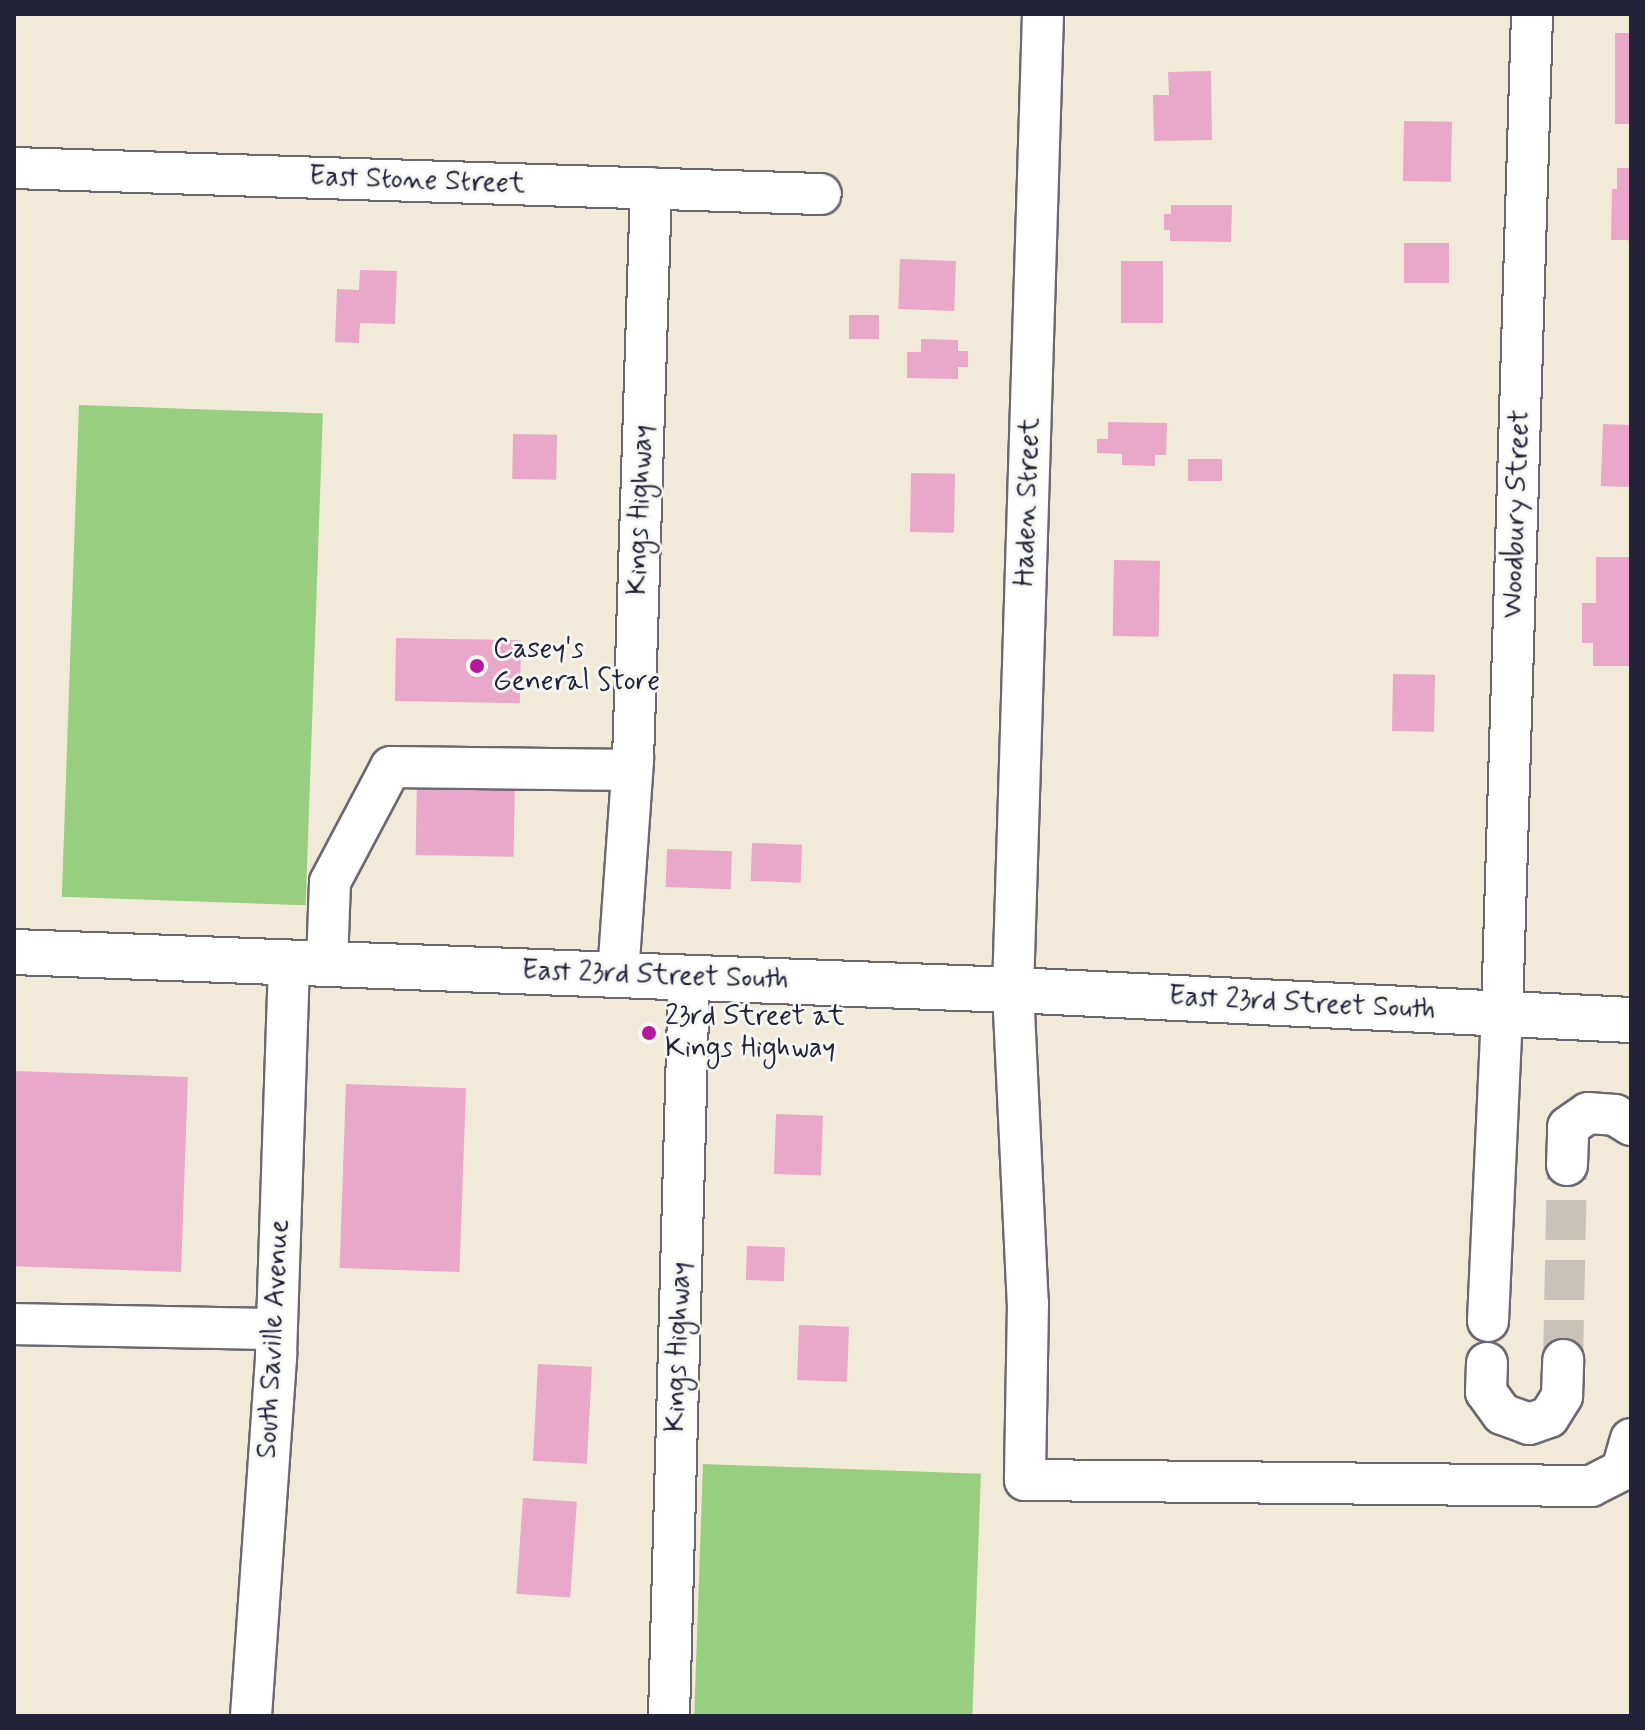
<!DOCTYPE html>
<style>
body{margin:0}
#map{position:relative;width:1645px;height:1730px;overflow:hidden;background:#f2ead8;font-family:Mynerve,sans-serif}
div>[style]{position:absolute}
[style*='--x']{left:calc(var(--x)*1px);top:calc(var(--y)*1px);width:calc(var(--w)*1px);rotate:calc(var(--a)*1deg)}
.green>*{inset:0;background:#97ce80;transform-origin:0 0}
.building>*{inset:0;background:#e9a7ca;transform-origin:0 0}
.minor-tunnel>*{height:40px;margin-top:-20px;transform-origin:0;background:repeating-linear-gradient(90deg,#c8c2b9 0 40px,transparent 0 60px)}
.roads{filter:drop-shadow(2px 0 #6b6872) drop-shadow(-2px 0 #6b6872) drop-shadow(0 2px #6b6872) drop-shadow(0 -2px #6b6872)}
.minor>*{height:40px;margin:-20px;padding:0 20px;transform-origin:20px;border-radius:20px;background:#fff}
.major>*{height:44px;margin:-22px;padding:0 22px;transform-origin:22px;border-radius:22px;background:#fff}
.dots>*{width:22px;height:22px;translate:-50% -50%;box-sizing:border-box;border:4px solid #f6f6f2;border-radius:50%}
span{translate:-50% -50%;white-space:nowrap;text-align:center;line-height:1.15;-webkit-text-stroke:6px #f6f6f2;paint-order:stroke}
.street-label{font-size:28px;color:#22223b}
.poi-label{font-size:28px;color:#22223b}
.left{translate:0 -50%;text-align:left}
.frame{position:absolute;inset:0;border:16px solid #22223b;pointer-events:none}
</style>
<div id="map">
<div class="green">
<div style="left:79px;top:405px;width:244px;height:492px;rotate:2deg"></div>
<div style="left:703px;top:1464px;width:278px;height:253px;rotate:2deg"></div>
</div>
<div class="building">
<div style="left:1615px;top:33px;width:16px;height:91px"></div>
<div style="clip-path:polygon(1211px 71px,1212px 140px,1154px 141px,1153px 95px,1169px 95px,1168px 72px)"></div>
<div style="left:1404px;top:121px;width:48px;height:60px;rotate:1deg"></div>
<div style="clip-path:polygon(1617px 168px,1631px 168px,1631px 248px,1628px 240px,1611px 240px,1612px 189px,1617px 189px)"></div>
<div style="clip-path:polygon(1171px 205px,1232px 205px,1231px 242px,1170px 241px,1170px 230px,1164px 230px,1164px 214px,1171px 214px)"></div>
<div style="left:1404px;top:243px;width:45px;height:40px"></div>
<div style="left:900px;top:259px;width:56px;height:50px;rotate:2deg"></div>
<div style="left:1121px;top:261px;width:42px;height:62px"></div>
<div style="clip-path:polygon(360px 270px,397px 271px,395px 324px,360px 323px,359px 343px,335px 342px,337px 289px,359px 290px)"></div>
<div style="left:849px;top:315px;width:30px;height:24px"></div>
<div style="clip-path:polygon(921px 339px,958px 340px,958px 351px,968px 351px,968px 367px,958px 367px,958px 379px,907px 378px,907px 352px,921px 352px)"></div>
<div style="clip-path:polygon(1108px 422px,1167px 423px,1166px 455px,1155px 455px,1155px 466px,1122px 465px,1122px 454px,1097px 453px,1097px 439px,1108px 439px)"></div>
<div style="left:1603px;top:424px;width:28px;height:62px;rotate:2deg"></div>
<div style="left:513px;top:434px;width:44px;height:45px;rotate:1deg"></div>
<div style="left:1188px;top:459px;width:34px;height:22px"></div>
<div style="left:911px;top:473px;width:44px;height:59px;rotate:1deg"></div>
<div style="clip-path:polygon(1596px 557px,1631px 557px,1631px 666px,1593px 666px,1593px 643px,1582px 643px,1582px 603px,1596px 603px)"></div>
<div style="left:1114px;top:560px;width:46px;height:76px;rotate:1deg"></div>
<div style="left:396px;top:638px;width:125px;height:63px;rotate:1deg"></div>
<div style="left:1393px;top:674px;width:42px;height:57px;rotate:1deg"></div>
<div style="left:417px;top:776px;width:98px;height:79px;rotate:1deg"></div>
<div style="left:752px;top:843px;width:50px;height:38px;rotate:2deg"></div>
<div style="left:667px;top:849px;width:65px;height:38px;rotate:2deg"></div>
<div style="left:14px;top:1071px;width:174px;height:195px;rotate:2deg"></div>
<div style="left:346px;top:1084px;width:120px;height:184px;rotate:2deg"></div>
<div style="left:776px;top:1114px;width:47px;height:60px;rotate:2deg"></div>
<div style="left:747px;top:1246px;width:38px;height:34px;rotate:2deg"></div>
<div style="left:799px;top:1325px;width:50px;height:55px;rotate:2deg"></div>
<div style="left:538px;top:1364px;width:54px;height:97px;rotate:3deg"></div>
<div style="left:523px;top:1498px;width:54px;height:96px;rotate:4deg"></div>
</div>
<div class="minor-tunnel">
<div style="--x:1563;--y:1360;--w:195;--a:-88.8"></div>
</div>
<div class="roads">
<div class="minor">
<div style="--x:1043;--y:14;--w:976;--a:91.76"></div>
<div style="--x:1013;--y:990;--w:313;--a:87.3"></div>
<div style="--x:1028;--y:1303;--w:177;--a:91"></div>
<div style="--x:1025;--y:1480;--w:566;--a:0.61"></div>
<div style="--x:1591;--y:1486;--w:35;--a:-27"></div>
<div style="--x:1622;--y:1470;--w:32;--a:-74"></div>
<div style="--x:14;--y:168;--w:807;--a:1.85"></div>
<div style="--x:327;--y:964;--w:82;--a:-87.9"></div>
<div style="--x:330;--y:882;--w:130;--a:-62.1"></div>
<div style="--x:391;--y:767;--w:241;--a:0.7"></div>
<div style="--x:618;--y:975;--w:216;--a:-86"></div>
<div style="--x:633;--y:760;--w:572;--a:-88.2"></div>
<div style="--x:1567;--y:1165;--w:38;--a:-88"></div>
<div style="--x:1568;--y:1127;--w:24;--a:-35"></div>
<div style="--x:1588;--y:1113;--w:27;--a:4"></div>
<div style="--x:1615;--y:1115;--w:19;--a:32"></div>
<div style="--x:1488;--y:1321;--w:308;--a:-87.4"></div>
<div style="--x:1502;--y:1013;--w:999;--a:-88.28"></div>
<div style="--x:14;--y:1324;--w:262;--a:1.1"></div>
<div style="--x:1487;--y:1363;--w:29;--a:92"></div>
<div style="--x:1486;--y:1392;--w:27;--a:54"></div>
<div style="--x:1502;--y:1414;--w:29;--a:20"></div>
<div style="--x:1529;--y:1424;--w:21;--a:-19"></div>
<div style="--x:1549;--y:1417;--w:25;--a:-58"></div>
<div style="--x:1562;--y:1396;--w:36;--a:-88"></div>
<div style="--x:251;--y:1716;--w:362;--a:-86"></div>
<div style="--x:276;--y:1355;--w:393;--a:-88.1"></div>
<div style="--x:669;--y:1716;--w:739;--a:-88.45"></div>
</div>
<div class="major">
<div style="--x:14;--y:952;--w:1000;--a:2.18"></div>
<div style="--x:1013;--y:990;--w:619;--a:2.78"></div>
</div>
</div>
<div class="dots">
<div style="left:477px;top:666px;background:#b5179e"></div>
<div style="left:649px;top:1033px;background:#b5179e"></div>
</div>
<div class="street-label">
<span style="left:417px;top:181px;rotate:2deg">East Stone Street</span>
<span style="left:1028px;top:502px;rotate:-88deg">Haden Street</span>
<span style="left:641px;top:510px;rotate:-88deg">Kings Highway</span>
<span style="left:1517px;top:514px;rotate:-88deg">Woodbury Street</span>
<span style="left:655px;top:976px;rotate:2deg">East 23rd Street South</span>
<span style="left:1302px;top:1004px;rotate:3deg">East 23rd Street South</span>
<span style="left:274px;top:1339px;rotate:-87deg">South Saville Avenue</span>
<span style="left:679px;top:1347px;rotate:-88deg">Kings Highway</span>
</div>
<div class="poi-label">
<span class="left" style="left:493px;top:666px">Casey's<br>General Store</span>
<span class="left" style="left:665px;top:1033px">23rd Street at<br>Kings Highway</span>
</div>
<div class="frame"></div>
</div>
